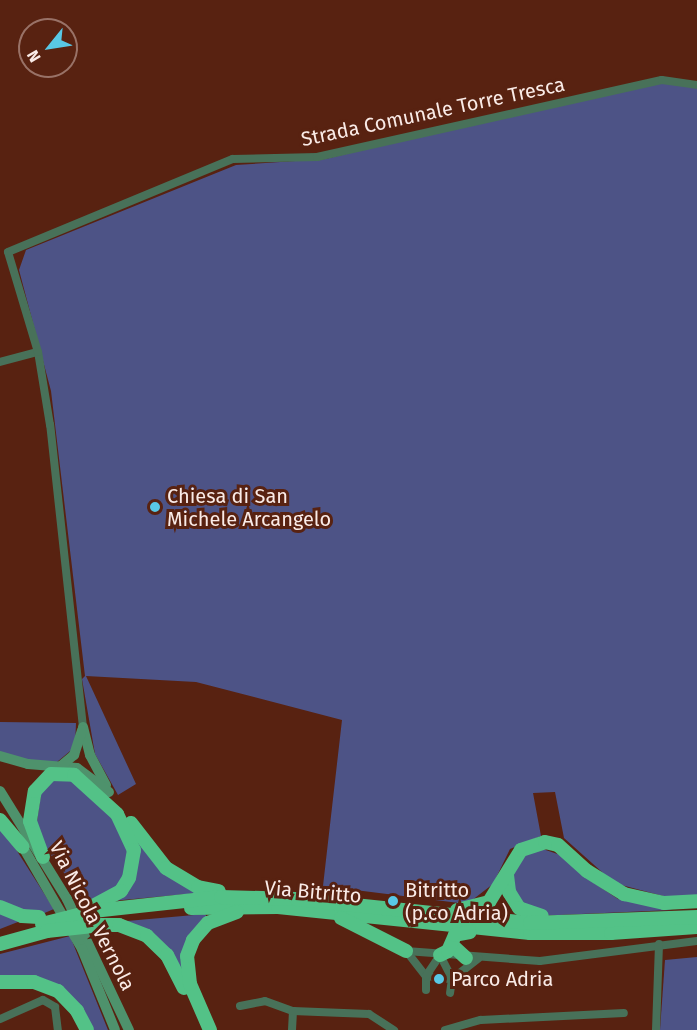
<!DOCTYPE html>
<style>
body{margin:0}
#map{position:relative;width:697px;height:1030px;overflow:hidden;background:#582211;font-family:"Fira Sans",sans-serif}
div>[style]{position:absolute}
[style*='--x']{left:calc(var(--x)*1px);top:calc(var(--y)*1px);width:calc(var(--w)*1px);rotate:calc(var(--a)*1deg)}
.green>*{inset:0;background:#4d5386}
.street>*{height:8px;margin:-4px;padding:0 4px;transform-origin:4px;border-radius:4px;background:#487159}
.secondary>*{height:10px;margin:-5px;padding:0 5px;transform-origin:5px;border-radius:5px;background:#4e926c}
.highway>*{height:14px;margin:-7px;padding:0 7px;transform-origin:7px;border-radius:7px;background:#53c287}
.highway-bridge>*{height:14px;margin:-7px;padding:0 7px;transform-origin:7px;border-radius:7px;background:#53c287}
.dots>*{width:16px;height:16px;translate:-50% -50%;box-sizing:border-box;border:3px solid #582211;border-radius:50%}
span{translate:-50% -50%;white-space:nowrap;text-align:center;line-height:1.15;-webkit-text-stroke:6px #582211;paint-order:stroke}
.street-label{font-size:20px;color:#faebe7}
.poi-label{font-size:20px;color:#faebe7}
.left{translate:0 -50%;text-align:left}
.north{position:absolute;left:18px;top:18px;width:60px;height:60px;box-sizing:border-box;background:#582211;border:2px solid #997267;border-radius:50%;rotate:240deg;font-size:16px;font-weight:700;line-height:24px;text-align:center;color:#faebe7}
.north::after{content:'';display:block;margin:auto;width:21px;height:27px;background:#59c8e5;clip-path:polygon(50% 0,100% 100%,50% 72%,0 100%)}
</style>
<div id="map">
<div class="green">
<div style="clip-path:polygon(646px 83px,697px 85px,697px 895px,667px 897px,606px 881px,602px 872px,564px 838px,555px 792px,533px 793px,541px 836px,510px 849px,493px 884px,467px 904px,323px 886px,342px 720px,196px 682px,86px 676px,136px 784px,118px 795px,95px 754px,82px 679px,85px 676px,51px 391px,19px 270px,26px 250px,236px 165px,325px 159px)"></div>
<div style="clip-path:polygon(0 722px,76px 723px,75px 747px,57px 762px,27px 762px,0 753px)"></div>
<div style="clip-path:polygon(70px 779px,119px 824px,132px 861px,114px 891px,86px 903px,40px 840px,36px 828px,42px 787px,52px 781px)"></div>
<div style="clip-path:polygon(0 825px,3px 829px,54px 909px,35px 917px,0 907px)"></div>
<div style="clip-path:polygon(139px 842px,198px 893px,112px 901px)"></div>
<div style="clip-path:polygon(540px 848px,566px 857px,582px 875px,618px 899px,672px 910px,536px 916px,513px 901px,512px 862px)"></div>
<div style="clip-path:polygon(0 911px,23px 920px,0 929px)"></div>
<div style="clip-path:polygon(205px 914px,208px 919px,183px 974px,127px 921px)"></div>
<div style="clip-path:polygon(70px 936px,108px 1030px,90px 1030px,64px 993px,0 979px,0 954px)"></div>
<div style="clip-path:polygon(697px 957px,697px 1030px,660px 1030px,665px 960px)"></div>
</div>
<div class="street">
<div style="--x:0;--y:362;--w:39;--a:-15"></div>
<div style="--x:83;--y:727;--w:304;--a:-96.2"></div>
<div style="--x:50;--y:425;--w:74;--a:-99.3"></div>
<div style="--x:38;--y:352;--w:104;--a:-106.7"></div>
<div style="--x:8;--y:252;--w:243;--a:-22.5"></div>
<div style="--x:233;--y:159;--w:84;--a:-1.4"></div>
<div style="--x:317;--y:157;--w:353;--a:-12.6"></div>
<div style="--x:662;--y:80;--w:35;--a:8"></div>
<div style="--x:406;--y:951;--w:134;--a:4.3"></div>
<div style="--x:540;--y:961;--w:158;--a:-7.3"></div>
<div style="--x:407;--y:952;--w:31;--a:52"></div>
<div style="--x:440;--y:955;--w:27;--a:63"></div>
<div style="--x:452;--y:979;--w:14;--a:98"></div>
<div style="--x:426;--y:976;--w:26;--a:7"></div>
<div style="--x:452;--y:979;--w:34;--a:-38"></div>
<div style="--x:426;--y:990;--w:14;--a:-90"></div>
<div style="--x:426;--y:976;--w:25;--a:-56"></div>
<div style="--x:240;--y:1006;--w:25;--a:-11"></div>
<div style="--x:265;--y:1001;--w:30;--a:20"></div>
<div style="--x:293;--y:1011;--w:19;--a:93"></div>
<div style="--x:293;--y:1011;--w:76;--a:2.3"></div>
<div style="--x:369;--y:1014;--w:30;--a:33"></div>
<div style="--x:0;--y:1019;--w:47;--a:-23.8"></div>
<div style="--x:43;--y:1000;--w:14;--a:30"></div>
<div style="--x:55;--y:1007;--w:23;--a:83"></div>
<div style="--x:445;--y:1030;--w:37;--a:-16"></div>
<div style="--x:481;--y:1020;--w:143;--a:-2.8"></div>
<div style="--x:656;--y:1030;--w:86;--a:-88"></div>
</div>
<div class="secondary">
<div style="--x:83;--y:727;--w:29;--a:76"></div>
<div style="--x:90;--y:755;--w:34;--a:62"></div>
<div style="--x:0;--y:756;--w:29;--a:16"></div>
<div style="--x:28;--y:764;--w:49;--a:4.7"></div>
<div style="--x:77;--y:768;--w:40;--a:37"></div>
<div style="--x:62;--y:765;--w:16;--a:-40"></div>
<div style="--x:74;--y:755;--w:26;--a:-72"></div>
<div style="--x:0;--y:791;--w:127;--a:58.2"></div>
<div style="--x:67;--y:899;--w:145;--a:64.7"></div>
<div style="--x:20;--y:842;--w:124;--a:59.9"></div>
<div style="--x:82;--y:949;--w:87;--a:67.8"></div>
</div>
<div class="highway">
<div style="--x:0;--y:820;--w:35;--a:50"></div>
<div style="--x:131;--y:823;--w:57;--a:52.1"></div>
<div style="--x:166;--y:868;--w:37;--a:31"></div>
<div style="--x:198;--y:887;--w:21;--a:11"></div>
<div style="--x:43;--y:857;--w:38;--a:-110"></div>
<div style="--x:30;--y:821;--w:30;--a:-81"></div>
<div style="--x:35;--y:791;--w:23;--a:-47"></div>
<div style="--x:51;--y:774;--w:23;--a:2"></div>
<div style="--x:74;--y:775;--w:58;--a:42.2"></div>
<div style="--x:117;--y:814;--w:40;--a:65"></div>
<div style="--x:134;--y:850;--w:28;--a:100"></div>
<div style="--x:129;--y:878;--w:15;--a:122"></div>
<div style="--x:121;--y:891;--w:30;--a:152"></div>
<div style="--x:507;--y:875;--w:17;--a:83"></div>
<div style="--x:509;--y:892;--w:19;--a:58"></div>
<div style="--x:519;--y:908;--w:24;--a:19"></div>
<div style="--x:0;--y:907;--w:24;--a:22"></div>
<div style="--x:22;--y:916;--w:17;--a:3"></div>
<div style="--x:191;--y:908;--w:87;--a:-0.7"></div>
<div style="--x:278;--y:907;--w:253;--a:5.9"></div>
<div style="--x:530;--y:933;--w:81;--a:0"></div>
<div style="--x:611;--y:933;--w:86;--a:-4"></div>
<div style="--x:457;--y:910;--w:33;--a:-14"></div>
<div style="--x:489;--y:902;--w:61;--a:-58.4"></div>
<div style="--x:521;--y:850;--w:25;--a:-18"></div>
<div style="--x:545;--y:842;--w:13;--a:13"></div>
<div style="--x:558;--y:845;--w:39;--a:42"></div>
<div style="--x:587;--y:871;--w:44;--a:31.9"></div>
<div style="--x:624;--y:894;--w:41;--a:12.7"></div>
<div style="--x:664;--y:903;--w:33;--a:-3"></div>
<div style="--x:93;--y:911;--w:129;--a:-6.2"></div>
<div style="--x:221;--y:897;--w:75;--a:1.5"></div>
<div style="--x:296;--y:899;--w:235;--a:5.9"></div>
<div style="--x:530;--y:923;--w:167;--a:-2.1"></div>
<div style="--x:341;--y:918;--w:73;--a:26.9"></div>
<div style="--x:102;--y:925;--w:17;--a:0"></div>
<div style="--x:119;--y:925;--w:30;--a:21"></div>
<div style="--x:147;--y:936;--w:28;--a:44"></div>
<div style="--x:167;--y:955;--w:37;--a:63"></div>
<div style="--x:0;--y:944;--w:49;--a:-15.5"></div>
<div style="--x:452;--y:945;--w:19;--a:43"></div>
<div style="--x:440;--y:955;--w:9;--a:-27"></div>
<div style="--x:448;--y:951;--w:17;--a:-66"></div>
<div style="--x:455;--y:935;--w:15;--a:-11"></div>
<div style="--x:0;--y:982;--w:34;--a:0"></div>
<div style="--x:34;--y:982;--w:26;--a:21"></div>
<div style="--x:58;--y:991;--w:28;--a:46"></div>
<div style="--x:77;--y:1011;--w:21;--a:62"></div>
<div style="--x:210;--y:1030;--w:50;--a:-113.5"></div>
<div style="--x:190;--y:984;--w:28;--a:-96"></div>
<div style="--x:187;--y:956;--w:17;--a:-69"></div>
<div style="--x:193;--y:940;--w:23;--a:-49"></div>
<div style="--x:208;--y:923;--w:31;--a:-21"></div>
</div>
<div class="highway-bridge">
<div style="--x:42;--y:924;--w:53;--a:-14.3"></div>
<div style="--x:47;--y:931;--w:55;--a:-6.2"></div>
</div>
<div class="dots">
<div style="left:155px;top:507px;background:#59c8e5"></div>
<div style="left:393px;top:901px;background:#59c8e5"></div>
<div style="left:439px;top:979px;background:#59c8e5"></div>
</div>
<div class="street-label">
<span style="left:433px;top:112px;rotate:-12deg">Strada Comunale Torre Tresca</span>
<span style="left:313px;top:892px;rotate:5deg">Via Bitritto</span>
<span style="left:92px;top:916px;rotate:63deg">Via Nicola Vernola</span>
</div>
<div class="poi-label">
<span class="left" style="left:167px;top:508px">Chiesa di San<br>Michele Arcangelo</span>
<span class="left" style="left:405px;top:902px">Bitritto<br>(p.co Adria)</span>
<span class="left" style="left:451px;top:979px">Parco Adria</span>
</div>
<div class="north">N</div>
</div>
